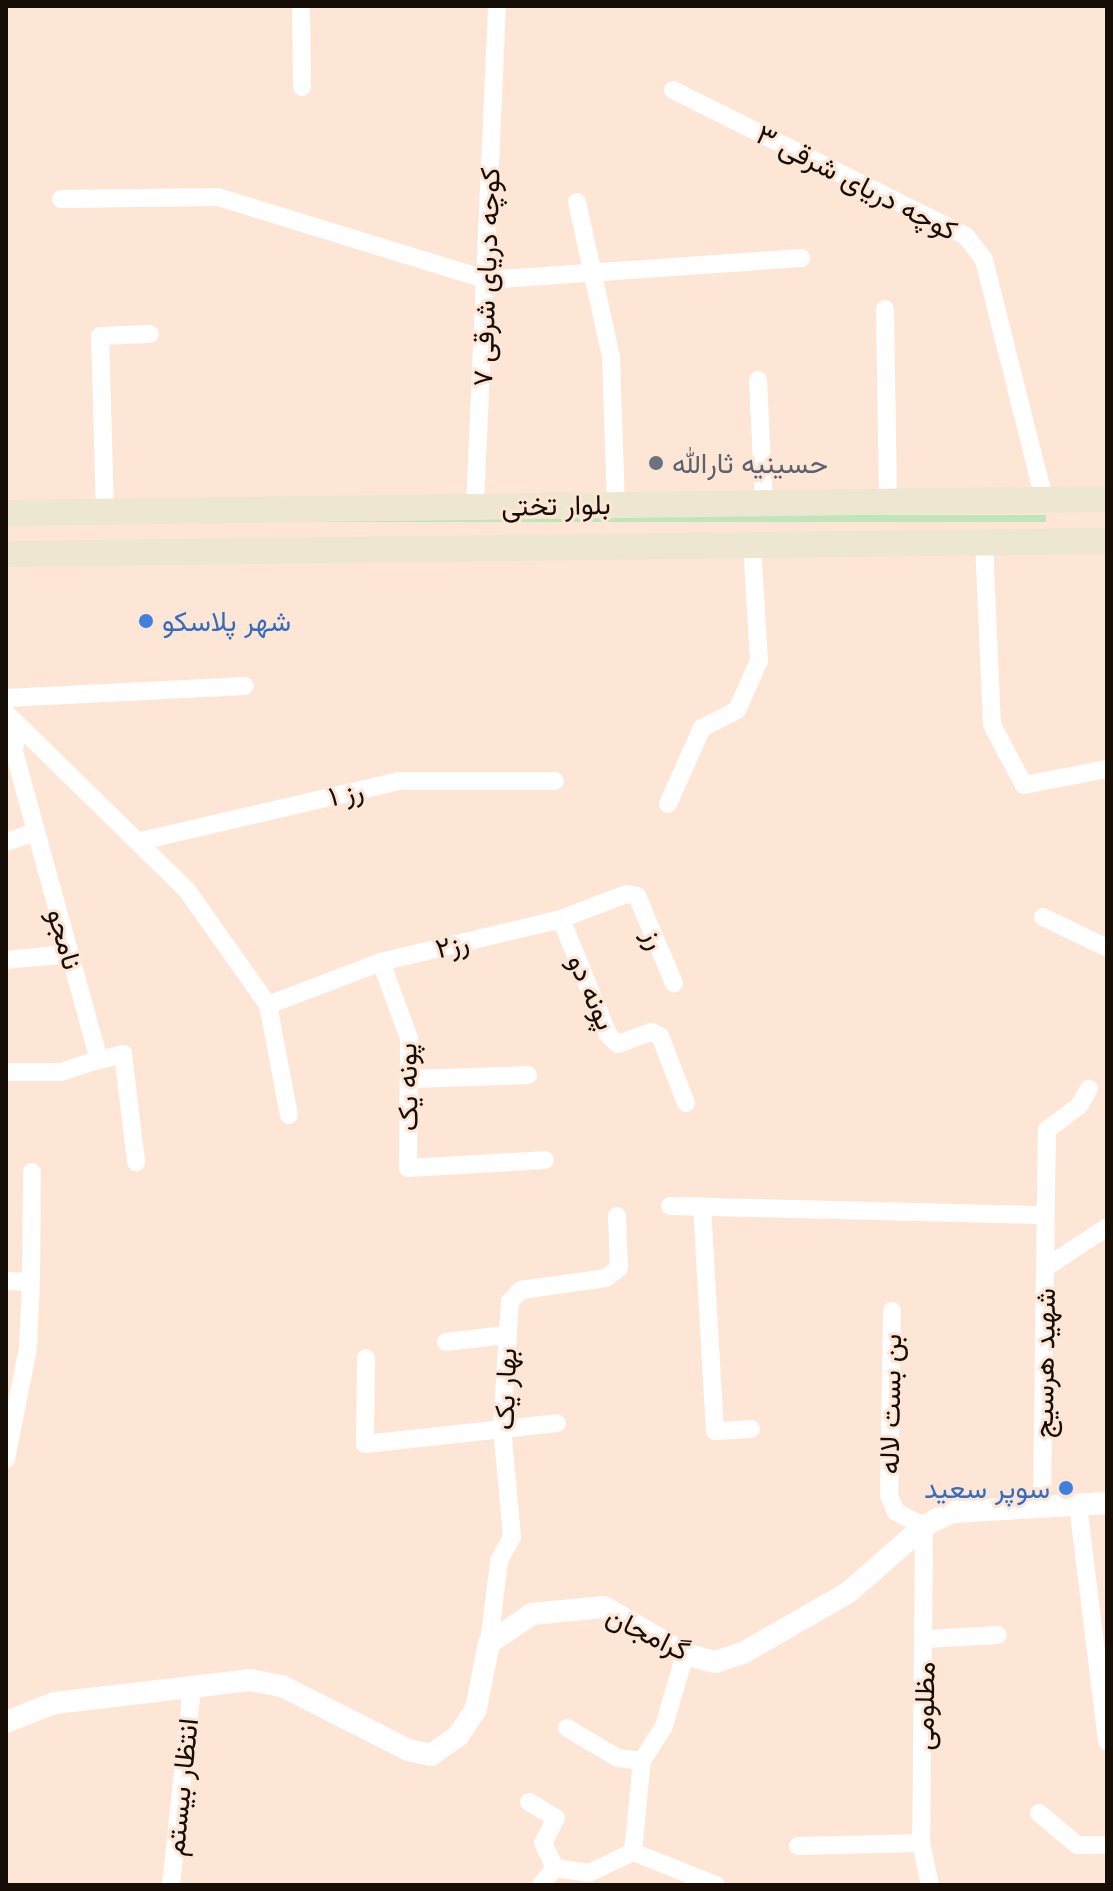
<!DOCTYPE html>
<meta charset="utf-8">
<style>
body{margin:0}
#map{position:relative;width:1113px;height:1891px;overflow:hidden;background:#fee6d6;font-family:Inter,Vazirmatn,sans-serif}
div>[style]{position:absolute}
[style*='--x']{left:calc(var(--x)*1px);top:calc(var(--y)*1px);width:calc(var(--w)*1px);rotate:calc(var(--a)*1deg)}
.green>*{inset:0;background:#bfe5bc;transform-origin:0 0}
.minor>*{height:18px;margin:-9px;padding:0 9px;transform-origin:9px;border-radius:9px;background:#fff}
.tertiary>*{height:22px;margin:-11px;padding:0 11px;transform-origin:11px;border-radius:11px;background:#fff}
.secondary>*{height:26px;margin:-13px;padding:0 13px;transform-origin:13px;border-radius:13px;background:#ede6d0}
.dots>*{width:22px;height:22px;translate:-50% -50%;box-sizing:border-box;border:4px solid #fee6d6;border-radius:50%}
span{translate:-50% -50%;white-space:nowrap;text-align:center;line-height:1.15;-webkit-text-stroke:6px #fee6d6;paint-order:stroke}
.street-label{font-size:28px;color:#160d07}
.worship-label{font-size:28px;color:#5b616d}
.left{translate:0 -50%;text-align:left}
.shop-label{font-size:28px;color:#366cbe}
.right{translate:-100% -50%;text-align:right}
.frame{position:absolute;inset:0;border:8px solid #160d07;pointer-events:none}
</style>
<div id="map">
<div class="green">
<div style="left:1046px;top:515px;width:7px;height:1040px;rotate:90deg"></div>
</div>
<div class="minor">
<div style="--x:301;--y:6;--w:81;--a:89.3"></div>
<div style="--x:673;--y:90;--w:327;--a:26.5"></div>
<div style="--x:966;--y:236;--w:30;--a:53"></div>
<div style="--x:984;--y:260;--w:246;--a:75.9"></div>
<div style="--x:61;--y:199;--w:157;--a:-0.7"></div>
<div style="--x:218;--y:197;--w:282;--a:17.1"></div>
<div style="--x:487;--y:280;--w:315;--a:-4"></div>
<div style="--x:577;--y:202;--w:158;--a:77.6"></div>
<div style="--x:611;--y:356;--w:148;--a:88.1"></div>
<div style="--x:885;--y:309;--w:193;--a:89.1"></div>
<div style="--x:758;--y:380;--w:122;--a:87.2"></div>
<div style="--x:475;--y:506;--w:500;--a:-87.48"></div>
<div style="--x:105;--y:512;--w:176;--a:-91.6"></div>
<div style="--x:100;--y:336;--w:50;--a:-2.3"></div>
<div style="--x:984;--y:542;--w:183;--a:87.5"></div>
<div style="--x:992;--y:725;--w:68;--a:61.9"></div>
<div style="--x:1024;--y:785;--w:85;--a:-10.9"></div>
<div style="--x:6;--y:698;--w:239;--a:-2.9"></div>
<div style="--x:6;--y:713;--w:252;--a:44.4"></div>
<div style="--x:186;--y:889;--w:142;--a:54.7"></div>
<div style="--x:268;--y:1005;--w:112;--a:79.2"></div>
<div style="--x:668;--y:804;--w:83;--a:-65.9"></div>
<div style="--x:702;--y:728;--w:39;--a:-27"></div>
<div style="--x:737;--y:710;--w:54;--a:-65.8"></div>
<div style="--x:759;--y:661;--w:118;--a:-93.4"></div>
<div style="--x:141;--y:841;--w:264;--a:-13.1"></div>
<div style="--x:398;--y:781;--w:157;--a:0"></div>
<div style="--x:6;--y:842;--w:31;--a:-19"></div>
<div style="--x:1043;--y:917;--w:71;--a:25.8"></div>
<div style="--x:561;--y:919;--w:125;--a:67.9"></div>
<div style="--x:608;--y:1035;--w:13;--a:42"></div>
<div style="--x:618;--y:1044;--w:35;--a:-20"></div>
<div style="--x:651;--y:1032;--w:10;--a:24"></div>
<div style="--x:660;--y:1036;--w:72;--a:68.8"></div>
<div style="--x:6;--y:960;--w:63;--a:-5.4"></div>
<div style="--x:381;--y:962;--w:81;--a:69.8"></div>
<div style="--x:409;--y:1038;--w:130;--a:90.4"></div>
<div style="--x:408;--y:1168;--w:137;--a:-3.3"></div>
<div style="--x:268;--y:1005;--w:121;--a:-20.8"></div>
<div style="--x:381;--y:962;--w:185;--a:-13.4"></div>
<div style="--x:561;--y:919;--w:70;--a:-21"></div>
<div style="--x:626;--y:894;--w:11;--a:10"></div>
<div style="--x:637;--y:896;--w:95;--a:67"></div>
<div style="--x:99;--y:1060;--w:25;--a:-14"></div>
<div style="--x:123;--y:1054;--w:109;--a:83.1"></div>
<div style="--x:6;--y:1072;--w:55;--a:0"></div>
<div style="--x:61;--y:1072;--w:40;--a:-18"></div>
<div style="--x:99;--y:1060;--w:320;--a:-105.4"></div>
<div style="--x:14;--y:751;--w:26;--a:-83"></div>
<div style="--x:410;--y:1079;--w:118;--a:-1.9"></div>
<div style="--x:670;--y:1206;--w:375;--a:1.4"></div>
<div style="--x:702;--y:1206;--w:225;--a:86.7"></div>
<div style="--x:715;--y:1431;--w:36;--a:-3"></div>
<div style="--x:1045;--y:1268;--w:138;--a:-89.2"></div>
<div style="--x:1047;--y:1130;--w:40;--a:-37"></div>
<div style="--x:1079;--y:1106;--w:20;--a:-60"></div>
<div style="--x:6;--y:1281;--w:25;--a:2"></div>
<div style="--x:31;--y:1282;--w:66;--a:92.6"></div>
<div style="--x:28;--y:1348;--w:113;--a:101.2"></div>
<div style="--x:31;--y:1282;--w:110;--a:-89.5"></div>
<div style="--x:892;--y:1311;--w:184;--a:90.9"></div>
<div style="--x:889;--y:1495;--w:18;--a:68"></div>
<div style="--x:896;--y:1512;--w:31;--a:27"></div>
<div style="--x:924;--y:1526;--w:317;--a:90.5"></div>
<div style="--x:921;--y:1843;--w:43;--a:77.9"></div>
<div style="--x:446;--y:1342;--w:60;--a:-6.7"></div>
<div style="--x:366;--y:1358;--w:86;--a:90.7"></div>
<div style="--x:365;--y:1444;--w:193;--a:-6.2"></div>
<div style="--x:1078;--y:1505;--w:238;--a:83"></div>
<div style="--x:1042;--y:1507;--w:239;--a:-89.3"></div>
<div style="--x:1045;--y:1268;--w:74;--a:-33.5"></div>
<div style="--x:925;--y:1639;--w:73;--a:-3.1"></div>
<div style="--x:489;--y:1643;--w:83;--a:-83"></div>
<div style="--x:499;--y:1561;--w:27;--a:-62"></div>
<div style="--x:512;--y:1537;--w:109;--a:-95.2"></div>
<div style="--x:502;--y:1428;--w:127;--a:-86.4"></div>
<div style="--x:510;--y:1301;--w:16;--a:-45"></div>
<div style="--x:521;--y:1290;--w:86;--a:-8"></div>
<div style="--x:606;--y:1278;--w:16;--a:-38"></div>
<div style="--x:619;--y:1268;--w:52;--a:-92.2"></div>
<div style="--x:567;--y:1728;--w:59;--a:30.5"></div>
<div style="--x:618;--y:1758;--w:24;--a:7"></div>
<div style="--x:529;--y:1802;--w:31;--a:31"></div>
<div style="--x:556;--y:1818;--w:28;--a:117"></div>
<div style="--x:543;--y:1843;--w:28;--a:64"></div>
<div style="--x:1039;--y:1813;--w:50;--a:40.1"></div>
<div style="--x:1077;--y:1845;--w:30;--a:0"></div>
<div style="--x:798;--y:1846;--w:123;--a:-1.4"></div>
<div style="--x:633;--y:1852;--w:91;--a:-84.4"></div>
<div style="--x:642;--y:1761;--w:41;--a:-57.8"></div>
<div style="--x:664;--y:1726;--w:75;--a:-73.7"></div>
<div style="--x:171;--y:1885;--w:198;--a:-83.9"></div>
<div style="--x:541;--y:1885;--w:22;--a:-51"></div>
<div style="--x:555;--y:1868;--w:34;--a:8"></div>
<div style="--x:589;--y:1873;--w:49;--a:-25.5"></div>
<div style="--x:633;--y:1852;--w:89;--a:21.7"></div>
</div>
<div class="tertiary">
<div style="--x:6;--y:1722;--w:53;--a:-21.2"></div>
<div style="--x:55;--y:1703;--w:196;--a:-6.7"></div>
<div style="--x:250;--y:1680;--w:33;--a:11"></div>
<div style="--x:282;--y:1686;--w:141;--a:26.9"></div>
<div style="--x:408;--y:1750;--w:24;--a:12"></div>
<div style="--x:431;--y:1755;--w:33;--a:-35"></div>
<div style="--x:458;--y:1736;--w:32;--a:-56"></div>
<div style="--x:476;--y:1709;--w:67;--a:-78.9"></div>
<div style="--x:489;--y:1643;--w:52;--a:-34"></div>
<div style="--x:532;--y:1614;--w:72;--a:-5.6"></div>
<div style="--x:604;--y:1607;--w:94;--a:30.1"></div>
<div style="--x:685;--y:1654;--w:31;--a:15"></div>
<div style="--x:715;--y:1662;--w:29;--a:-18"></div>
<div style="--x:743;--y:1653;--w:122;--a:-29.9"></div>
<div style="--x:849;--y:1592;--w:100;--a:-41.3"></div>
<div style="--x:924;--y:1526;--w:31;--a:-27"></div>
<div style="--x:952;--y:1512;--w:155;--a:-3.3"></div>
</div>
<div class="secondary">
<div style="--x:6;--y:513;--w:1101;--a:-0.73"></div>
<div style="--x:6;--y:554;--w:1101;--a:-0.68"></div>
</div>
<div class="dots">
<div style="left:656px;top:463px;background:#6b7280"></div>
<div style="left:146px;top:621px;background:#3f7fe0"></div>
<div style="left:1066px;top:1488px;background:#3f7fe0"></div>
</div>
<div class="street-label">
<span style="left:857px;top:182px;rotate:27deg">کوچه دریای شرقی ۳</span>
<span style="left:486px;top:277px;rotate:-88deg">کوچه دریای شرقی ۷</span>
<span style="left:556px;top:505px;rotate:-1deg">بلوار تختی</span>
<span style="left:346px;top:793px;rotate:-13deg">رز ۱</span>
<span style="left:65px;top:939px;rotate:74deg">نامجو</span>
<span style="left:655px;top:939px;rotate:67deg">رز</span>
<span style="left:452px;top:945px;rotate:-13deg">رز۲</span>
<span style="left:592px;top:992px;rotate:66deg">پونه دو</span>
<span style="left:407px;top:1087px;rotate:-91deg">پونه یک</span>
<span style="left:1044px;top:1363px;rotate:-89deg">شهید هرسیج</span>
<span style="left:505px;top:1389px;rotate:-88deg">بهار یک</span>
<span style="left:890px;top:1404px;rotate:-89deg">بن بست لاله</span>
<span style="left:648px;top:1633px;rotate:26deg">گرامجان</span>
<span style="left:924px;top:1706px;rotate:-89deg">مظلومی</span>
<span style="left:181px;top:1787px;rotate:-84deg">انتظار بیستم</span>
</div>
<div class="worship-label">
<span class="left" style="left:672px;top:463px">حسینیه ثارالله</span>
</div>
<div class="shop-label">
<span class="left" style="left:162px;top:621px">شهر پلاسکو</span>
<span class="right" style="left:1050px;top:1488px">سوپر سعید</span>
</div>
<div class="frame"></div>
</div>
